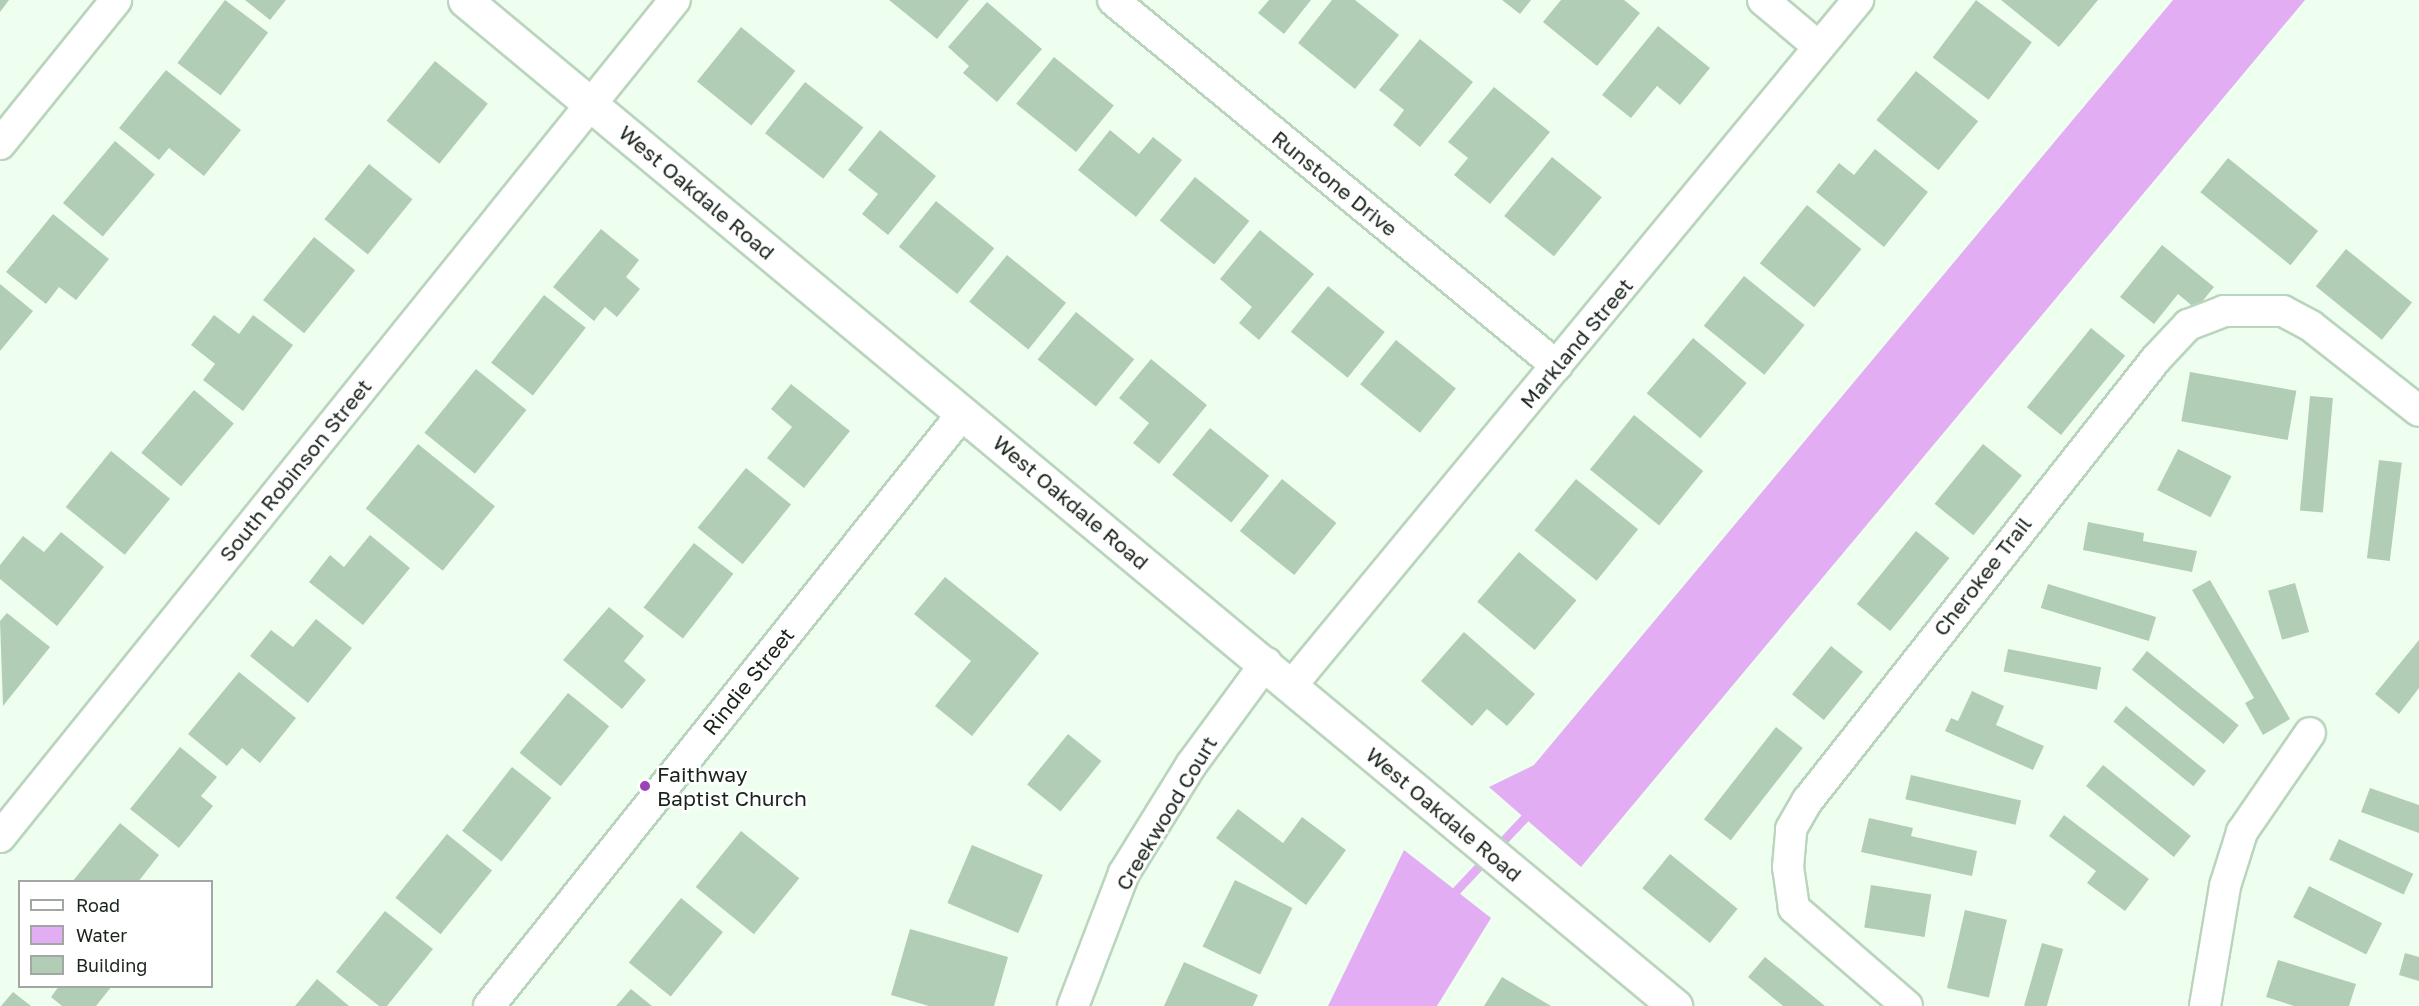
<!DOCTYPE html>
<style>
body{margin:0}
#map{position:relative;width:2419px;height:1006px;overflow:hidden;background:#eefff0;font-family:"Golos Text",sans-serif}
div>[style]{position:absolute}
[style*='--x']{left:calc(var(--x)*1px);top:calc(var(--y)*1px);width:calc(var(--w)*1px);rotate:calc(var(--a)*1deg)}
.water>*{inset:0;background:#e2adf3}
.stream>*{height:9px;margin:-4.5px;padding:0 4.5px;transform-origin:4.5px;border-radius:4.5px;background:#e2adf3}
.building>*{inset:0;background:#b2cdb5;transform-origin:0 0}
.roads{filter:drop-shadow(2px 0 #bad5bd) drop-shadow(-2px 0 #bad5bd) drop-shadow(0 2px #bad5bd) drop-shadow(0 -2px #bad5bd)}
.minor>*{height:30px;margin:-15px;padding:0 15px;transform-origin:15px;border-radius:15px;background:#fff}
.tertiary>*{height:33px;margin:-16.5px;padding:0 16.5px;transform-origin:16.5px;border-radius:16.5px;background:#fff}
.dots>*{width:16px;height:16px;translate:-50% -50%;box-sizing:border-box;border:3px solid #fff;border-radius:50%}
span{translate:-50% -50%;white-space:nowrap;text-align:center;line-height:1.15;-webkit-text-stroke:5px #fff;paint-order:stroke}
.street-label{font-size:21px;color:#19241b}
.poi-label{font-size:21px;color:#19241b}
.left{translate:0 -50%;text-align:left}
.legend{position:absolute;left:18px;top:880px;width:195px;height:108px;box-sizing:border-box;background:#fff;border:2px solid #a3a7a4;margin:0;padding:8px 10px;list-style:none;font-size:18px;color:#19241b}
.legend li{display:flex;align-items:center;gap:12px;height:30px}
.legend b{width:30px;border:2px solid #a3a7a4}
</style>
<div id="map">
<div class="water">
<div style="clip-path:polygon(2173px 0,2305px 0,1581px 867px,1489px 787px,1534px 765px)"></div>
<div style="clip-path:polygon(1404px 850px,1491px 918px,1437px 1006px,1328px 1006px)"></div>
</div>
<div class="stream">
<div style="--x:1448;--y:899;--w:121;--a:-46.7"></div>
</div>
<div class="building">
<div style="clip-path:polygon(0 0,9px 0,0 12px)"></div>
<div style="left:225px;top:0;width:54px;height:79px;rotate:37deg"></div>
<div style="clip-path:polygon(245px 0,286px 0,270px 20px)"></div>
<div style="clip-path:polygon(889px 0,969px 0,937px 39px)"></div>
<div style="clip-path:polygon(1269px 0,1311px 0,1284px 34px,1258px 13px)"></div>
<div style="clip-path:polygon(1332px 0,1355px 0,1399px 35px,1355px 89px,1298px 43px)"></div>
<div style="clip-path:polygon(1502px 0,1531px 0,1520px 14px)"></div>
<div style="clip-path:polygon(1561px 0,1624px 0,1640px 13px,1597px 66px,1543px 22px)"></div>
<div style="left:1976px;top:0;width:70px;height:72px;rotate:37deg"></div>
<div style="clip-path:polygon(2001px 0,2098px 0,2059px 47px)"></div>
<div style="clip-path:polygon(987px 2px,1042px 49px,997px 102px,963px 73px,969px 66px,948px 47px)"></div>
<div style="clip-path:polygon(1658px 26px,1710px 68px,1680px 105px,1657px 86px,1631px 118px,1602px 95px)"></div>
<div style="left:741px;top:27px;width:70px;height:70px;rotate:39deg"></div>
<div style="clip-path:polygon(1420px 39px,1473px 82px,1420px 147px,1393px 125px,1404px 110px,1379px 90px)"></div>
<div style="left:1054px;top:57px;width:77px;height:60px;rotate:39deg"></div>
<div style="left:435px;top:61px;width:68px;height:77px;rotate:39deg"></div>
<div style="clip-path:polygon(166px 70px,241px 130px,204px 176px,169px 148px,159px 160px,119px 128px)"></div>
<div style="left:1916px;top:71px;width:80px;height:63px;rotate:39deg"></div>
<div style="left:805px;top:82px;width:74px;height:65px;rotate:38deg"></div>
<div style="clip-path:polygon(1494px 87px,1550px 132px,1490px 204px,1454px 175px,1468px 158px,1448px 142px)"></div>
<div style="clip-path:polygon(880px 130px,936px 176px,888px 235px,862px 214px,878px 194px,848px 170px)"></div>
<div style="clip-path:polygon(1110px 130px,1139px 154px,1153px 137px,1182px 160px,1136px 217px,1078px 170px)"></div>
<div style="left:115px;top:141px;width:52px;height:81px;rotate:40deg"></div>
<div style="clip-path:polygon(1875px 149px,1928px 192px,1884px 247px,1816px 192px,1839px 163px,1854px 175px)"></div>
<div style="left:1552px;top:157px;width:64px;height:76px;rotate:39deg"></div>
<div style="left:2228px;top:158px;width:116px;height:44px;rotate:39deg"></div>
<div style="left:369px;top:164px;width:56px;height:71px;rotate:39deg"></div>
<div style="left:1195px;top:177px;width:70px;height:56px;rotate:39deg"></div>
<div style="left:936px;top:201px;width:75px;height:59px;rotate:39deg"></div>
<div style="left:1807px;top:205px;width:70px;height:75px;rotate:39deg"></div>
<div style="clip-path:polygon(53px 214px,109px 259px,76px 300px,59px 287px,46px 304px,6px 272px)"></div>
<div style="clip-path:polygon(601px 229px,639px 260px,626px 277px,640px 289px,617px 317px,605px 307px,594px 321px,553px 287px)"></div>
<div style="clip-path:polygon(1260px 230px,1314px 274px,1259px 340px,1239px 323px,1252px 307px,1220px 279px)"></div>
<div style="left:314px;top:237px;width:53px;height:81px;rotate:39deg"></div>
<div style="clip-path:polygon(2162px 245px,2214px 287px,2196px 309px,2178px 294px,2154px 324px,2120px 297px)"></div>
<div style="left:2346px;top:249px;width:85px;height:48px;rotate:39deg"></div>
<div style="left:1007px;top:255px;width:76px;height:60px;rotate:39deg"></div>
<div style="left:1744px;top:276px;width:78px;height:64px;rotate:39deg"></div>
<div style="clip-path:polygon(0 284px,33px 311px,0 351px)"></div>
<div style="left:1328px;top:286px;width:73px;height:59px;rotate:39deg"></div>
<div style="left:544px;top:295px;width:53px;height:86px;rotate:38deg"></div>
<div style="left:1076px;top:312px;width:75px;height:61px;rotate:39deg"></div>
<div style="clip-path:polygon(214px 315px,239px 334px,253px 315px,293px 345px,243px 411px,203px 380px,215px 364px,191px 345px)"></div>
<div style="left:2091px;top:328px;width:44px;height:102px;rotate:39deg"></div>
<div style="left:1693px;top:338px;width:70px;height:72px;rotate:40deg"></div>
<div style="left:1396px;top:340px;width:77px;height:57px;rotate:39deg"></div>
<div style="clip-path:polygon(1151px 359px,1207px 405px,1159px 464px,1133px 443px,1149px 423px,1119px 398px)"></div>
<div style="left:476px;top:369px;width:65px;height:82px;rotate:39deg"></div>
<div style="left:2190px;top:372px;width:108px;height:50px;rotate:10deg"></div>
<div style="clip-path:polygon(791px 384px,850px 431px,804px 488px,767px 458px,792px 427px,771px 409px)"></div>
<div style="left:194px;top:390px;width:52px;height:82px;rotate:40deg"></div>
<div style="left:2310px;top:396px;width:23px;height:115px;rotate:5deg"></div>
<div style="left:1634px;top:415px;width:89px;height:70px;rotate:39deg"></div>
<div style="left:1210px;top:428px;width:76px;height:60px;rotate:39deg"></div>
<div style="left:418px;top:444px;width:99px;height:83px;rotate:39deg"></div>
<div style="left:1983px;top:444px;width:50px;height:77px;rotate:39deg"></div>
<div style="left:2178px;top:449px;width:60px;height:46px;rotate:27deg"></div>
<div style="left:111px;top:451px;width:76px;height:72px;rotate:39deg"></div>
<div style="left:2379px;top:460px;width:23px;height:99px;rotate:7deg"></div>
<div style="left:746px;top:468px;width:58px;height:77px;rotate:39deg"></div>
<div style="left:1282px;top:479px;width:70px;height:67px;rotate:39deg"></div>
<div style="left:1576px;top:479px;width:80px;height:66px;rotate:39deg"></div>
<div style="clip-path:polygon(2088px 522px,2144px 533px,2143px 541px,2197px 551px,2192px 572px,2083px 550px)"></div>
<div style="left:1916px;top:531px;width:43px;height:94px;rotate:39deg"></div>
<div style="clip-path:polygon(61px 532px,104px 567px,57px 626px,0 579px,0 565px,23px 536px,44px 552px)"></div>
<div style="clip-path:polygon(370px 535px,410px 568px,363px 625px,309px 582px,330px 555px,344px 567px)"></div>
<div style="left:694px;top:543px;width:50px;height:82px;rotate:38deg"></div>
<div style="left:1519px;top:552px;width:75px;height:65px;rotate:40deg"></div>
<div style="clip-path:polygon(945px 577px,1039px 653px,972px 736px,935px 706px,971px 661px,914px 614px)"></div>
<div style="clip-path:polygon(2210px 580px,2290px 719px,2263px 735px,2245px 703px,2254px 698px,2192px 590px)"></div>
<div style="left:2295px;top:583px;width:51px;height:28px;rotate:74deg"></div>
<div style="left:2048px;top:584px;width:113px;height:25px;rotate:17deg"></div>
<div style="clip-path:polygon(609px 607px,644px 636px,624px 661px,646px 680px,622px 709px,563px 660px)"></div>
<div style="clip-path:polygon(7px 613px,50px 647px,3px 706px,0 621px)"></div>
<div style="clip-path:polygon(316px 619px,352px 648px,308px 703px,250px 656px,271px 630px,293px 647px)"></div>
<div style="clip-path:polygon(1464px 632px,1535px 694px,1507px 726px,1487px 709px,1472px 726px,1421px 681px)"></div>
<div style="clip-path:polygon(2419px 640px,2419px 688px,2399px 714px,2375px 694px)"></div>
<div style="left:1831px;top:646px;width:41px;height:62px;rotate:39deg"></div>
<div style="left:2008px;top:649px;width:95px;height:23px;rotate:11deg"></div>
<div style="left:2147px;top:651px;width:118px;height:24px;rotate:39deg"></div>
<div style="clip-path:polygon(239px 672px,296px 718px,260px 763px,242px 748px,227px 766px,188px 734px)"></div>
<div style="clip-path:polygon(1972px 691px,2004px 706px,1996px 725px,2044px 746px,2033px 770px,1945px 731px,1951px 718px,1958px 721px)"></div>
<div style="left:568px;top:693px;width:53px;height:77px;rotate:39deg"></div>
<div style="left:2126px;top:706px;width:103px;height:20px;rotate:39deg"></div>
<div style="left:1776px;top:727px;width:34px;height:117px;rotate:38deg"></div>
<div style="left:1068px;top:734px;width:43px;height:65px;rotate:39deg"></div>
<div style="clip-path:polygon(180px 747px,217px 777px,201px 796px,213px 806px,179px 848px,130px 809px)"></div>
<div style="left:2103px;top:765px;width:113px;height:27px;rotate:39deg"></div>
<div style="left:512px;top:767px;width:50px;height:81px;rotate:38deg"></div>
<div style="left:1911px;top:775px;width:113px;height:25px;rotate:13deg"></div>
<div style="clip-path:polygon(2370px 788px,2419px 805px,2419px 833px,2361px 812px)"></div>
<div style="clip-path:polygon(1238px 809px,1283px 843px,1302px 817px,1346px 850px,1306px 905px,1216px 838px)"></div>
<div style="clip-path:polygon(2064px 815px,2149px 879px,2125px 911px,2087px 883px,2096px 871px,2049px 836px)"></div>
<div style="clip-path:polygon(1869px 818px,1913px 828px,1911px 836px,1977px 851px,1972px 876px,1861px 852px)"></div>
<div style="clip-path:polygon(120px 823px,159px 855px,138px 882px,72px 882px)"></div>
<div style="left:741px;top:831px;width:75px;height:72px;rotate:39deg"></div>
<div style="left:447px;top:834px;width:58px;height:82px;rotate:39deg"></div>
<div style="left:2339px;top:839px;width:82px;height:23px;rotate:25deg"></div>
<div style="left:972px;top:845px;width:77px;height:63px;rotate:23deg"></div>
<div style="left:1670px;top:854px;width:87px;height:44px;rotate:39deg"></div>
<div style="left:1235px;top:880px;width:64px;height:74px;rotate:26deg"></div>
<div style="left:1871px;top:885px;width:61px;height:43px;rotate:9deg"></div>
<div style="left:2309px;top:886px;width:82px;height:35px;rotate:27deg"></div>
<div style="left:681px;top:898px;width:54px;height:83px;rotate:39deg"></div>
<div style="left:1965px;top:910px;width:43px;height:80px;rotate:13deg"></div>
<div style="clip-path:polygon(385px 911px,433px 949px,387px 1006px,379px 1006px,336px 972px)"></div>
<div style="clip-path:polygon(910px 929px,1008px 957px,994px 1006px,929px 1006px,891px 995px)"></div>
<div style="left:2042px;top:943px;width:22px;height:65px;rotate:16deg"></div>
<div style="clip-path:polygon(2405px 953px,2419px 957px,2419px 981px,2399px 975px)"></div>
<div style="clip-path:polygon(1765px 957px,1825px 1006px,1783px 1006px,1748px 977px)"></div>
<div style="clip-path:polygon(2278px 960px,2356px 984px,2349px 1006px,2294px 1006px,2266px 997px)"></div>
<div style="clip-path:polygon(1184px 962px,1258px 995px,1253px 1006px,1164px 1006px)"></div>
<div style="clip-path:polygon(1502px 977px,1551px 1006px,1484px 1006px)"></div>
<div style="clip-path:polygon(317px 979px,349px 1006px,295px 1006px)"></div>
<div style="clip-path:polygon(59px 986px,112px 986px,96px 1006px,62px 1006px,51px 997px)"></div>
<div style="clip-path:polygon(631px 989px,652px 1006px,616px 1006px)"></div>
<div style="clip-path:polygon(13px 992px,31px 1006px,1px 1006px)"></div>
</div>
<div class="roads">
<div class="minor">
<div style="--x:1113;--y:0;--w:575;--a:39.5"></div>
<div style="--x:1763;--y:0;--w:73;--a:40"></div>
<div style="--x:0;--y:144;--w:185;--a:-51.1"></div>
<div style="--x:1292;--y:685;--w:889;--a:-50.43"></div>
<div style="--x:0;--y:837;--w:1075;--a:-51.12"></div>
<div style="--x:489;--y:1006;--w:759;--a:-51.36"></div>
<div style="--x:1073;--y:1006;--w:142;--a:-69"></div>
<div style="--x:1124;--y:873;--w:127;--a:-58.2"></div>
<div style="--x:1191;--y:765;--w:127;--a:-53.7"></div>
<div style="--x:1907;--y:1006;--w:150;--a:-139.1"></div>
<div style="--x:1794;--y:908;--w:41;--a:-98.3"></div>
<div style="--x:1788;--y:867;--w:38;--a:-85"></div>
<div style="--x:1791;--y:829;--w:34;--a:-60"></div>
<div style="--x:1808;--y:800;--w:562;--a:-51.72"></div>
<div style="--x:2156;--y:359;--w:47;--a:-46.7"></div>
<div style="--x:2188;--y:325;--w:39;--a:-21"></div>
<div style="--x:2224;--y:311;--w:59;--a:0"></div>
<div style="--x:2283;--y:311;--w:32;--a:28"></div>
<div style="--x:2311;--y:326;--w:137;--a:38.2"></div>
<div style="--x:2205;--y:1006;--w:122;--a:-80.5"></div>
<div style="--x:2225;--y:886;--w:57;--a:-72.5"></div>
<div style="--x:2242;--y:832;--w:120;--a:-55.5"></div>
</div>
<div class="tertiary">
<div style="--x:465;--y:0;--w:1574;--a:39.74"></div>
</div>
</div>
<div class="dots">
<div style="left:645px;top:786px;background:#9a45b3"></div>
</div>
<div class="street-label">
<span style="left:1335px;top:183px;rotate:39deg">Runstone Drive</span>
<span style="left:697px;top:192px;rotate:40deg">West Oakdale Road</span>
<span style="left:1576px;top:343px;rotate:-50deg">Markland Street</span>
<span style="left:295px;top:470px;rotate:-51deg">South Robinson Street</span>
<span style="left:1071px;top:502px;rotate:40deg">West Oakdale Road</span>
<span style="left:1982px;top:576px;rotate:-52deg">Cherokee Trail</span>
<span style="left:748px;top:681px;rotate:-51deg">Rindie Street</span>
<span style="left:1166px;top:813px;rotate:-59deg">Creekwood Court</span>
<span style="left:1444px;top:814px;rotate:40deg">West Oakdale Road</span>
</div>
<div class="poi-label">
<span class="left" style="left:657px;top:786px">Faithway<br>Baptist Church</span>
</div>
<ul class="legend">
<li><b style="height:8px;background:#fff"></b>Road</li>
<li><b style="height:16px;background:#e2adf3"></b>Water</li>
<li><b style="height:16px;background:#b2cdb5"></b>Building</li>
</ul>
</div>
